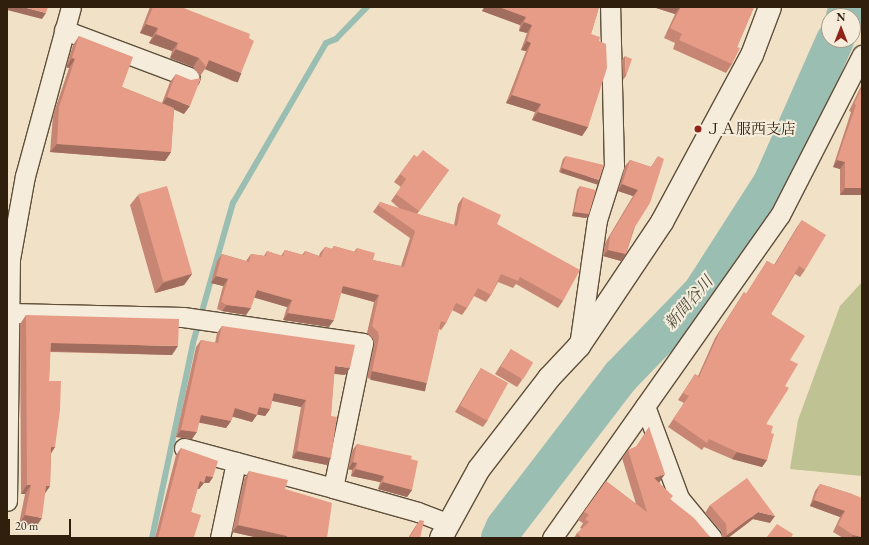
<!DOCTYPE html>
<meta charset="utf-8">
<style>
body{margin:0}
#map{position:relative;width:869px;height:545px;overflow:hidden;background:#f1e2c7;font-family:"EB Garamond","Noto Serif JP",serif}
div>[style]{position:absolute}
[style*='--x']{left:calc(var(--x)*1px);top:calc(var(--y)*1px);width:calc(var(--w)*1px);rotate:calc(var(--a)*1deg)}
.green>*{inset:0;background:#bfc292}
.stream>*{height:6px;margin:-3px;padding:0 3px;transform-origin:3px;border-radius:3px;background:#9bbeb3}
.river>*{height:38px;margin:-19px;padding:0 19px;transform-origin:19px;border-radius:19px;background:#9bbeb3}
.roads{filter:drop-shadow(1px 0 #60503b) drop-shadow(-1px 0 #60503b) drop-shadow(0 1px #60503b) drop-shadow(0 -1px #60503b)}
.street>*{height:19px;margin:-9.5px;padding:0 9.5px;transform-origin:9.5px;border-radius:9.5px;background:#f6ecdb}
.secondary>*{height:22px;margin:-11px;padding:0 11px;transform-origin:11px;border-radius:11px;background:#f6ecdb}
.wall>*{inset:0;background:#c68673}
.shaded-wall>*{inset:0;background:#a16d5e;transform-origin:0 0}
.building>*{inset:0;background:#e69c86;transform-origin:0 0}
.dots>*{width:11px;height:11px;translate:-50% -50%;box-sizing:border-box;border:2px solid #f6ecdb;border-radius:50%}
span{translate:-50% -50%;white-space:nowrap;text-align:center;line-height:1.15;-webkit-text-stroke:4px #f6ecdb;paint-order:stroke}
.poi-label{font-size:15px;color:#2f1f0c}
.left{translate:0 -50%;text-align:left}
.water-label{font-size:16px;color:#4f4f3e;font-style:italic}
.frame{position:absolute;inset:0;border:8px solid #2f1f0c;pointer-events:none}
.north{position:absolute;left:821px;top:8px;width:40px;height:40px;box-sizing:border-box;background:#f6ecdb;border:1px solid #a69a88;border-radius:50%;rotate:0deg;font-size:11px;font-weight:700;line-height:16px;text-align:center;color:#2f1f0c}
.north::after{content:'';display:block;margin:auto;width:14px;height:18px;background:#8f2418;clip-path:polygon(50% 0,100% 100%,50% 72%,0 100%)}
.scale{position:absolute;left:8px;top:519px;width:63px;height:18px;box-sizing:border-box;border:2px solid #2f1f0c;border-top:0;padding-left:5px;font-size:12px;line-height:14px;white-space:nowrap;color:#2f1f0c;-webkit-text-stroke:3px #f6ecdb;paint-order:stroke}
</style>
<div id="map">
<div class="green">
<div style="clip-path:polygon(862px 282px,862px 476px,790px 469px,798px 420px,840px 306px)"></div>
</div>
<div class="stream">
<div style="--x:152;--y:538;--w:199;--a:-78.1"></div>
<div style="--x:193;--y:343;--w:146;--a:-74.1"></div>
<div style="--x:233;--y:203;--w:185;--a:-59.8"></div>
<div style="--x:326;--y:43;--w:11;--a:-22"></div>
<div style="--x:336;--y:39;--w:45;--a:-45.9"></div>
</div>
<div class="river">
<div style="--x:845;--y:16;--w:9;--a:-72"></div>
<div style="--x:500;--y:538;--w:12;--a:-66"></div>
<div style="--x:505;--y:527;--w:190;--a:-52.5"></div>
<div style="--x:621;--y:376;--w:117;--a:-46"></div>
<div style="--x:702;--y:292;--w:130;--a:-57.3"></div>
<div style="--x:772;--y:183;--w:156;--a:-66.2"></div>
</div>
<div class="roads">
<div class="street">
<div style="--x:64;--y:30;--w:134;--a:20.6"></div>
<div style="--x:10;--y:313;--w:173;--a:1.3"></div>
<div style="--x:183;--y:317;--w:182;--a:8.2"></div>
<div style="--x:363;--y:343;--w:148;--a:101.7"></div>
<div style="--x:333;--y:488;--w:88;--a:15.8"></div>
<div style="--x:418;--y:512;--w:31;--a:21"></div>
<div style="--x:579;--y:346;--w:127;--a:-81.9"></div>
<div style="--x:597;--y:220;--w:57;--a:-72.5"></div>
<div style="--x:614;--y:166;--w:159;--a:-91.4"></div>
<div style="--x:645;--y:406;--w:98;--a:69.7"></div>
<div style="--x:679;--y:498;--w:52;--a:50.5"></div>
<div style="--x:184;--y:448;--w:154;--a:15"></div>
<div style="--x:7;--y:501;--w:242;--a:-89.3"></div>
<div style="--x:10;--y:259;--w:84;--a:-79.8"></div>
<div style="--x:25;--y:176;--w:175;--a:-74.8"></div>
<div style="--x:220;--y:538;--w:78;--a:-78.1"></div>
<div style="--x:552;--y:538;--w:395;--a:-54.8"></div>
<div style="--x:780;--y:215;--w:180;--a:-62.9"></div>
</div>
<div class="secondary">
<div style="--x:441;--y:538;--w:79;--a:-61.2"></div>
<div style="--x:479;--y:469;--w:115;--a:-52.4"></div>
<div style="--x:549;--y:378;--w:44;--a:-46.8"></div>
<div style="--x:579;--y:346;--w:149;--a:-56.2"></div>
<div style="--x:662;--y:222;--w:190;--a:-61.7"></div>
<div style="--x:752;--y:55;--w:51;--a:-69.4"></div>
</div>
</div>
<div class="wall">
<div style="clip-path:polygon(150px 7px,181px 7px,249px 38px,235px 82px,205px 69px,200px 76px,193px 67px,170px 58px,172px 51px,149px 43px,152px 37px,140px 33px)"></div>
<div style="clip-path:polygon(484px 7px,599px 7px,591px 34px,599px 41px,588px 127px,582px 136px,532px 120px,535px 112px,506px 103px,526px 51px,521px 50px,527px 33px,519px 31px,520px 25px,482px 11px)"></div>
<div style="clip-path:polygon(653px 7px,754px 7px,737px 47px,732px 64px,726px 73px,673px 49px,675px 43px,664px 38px,675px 14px)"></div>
<div style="clip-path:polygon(79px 36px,122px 87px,162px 103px,170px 82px,176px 74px,184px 114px,174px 109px,171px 152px,165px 161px,50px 152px,53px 115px,69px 68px,66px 67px,73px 45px)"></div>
<div style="clip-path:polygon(625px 56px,626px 76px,623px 80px,622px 60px)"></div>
<div style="clip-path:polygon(862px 84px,862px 195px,840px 195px,840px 169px,833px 167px,851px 112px,849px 111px)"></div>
<div style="clip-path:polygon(414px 155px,417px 157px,449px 170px,417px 214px,454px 225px,458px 204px,463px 197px,497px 224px,563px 301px,558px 308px,516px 284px,513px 288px,498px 282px,491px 295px,486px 302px,474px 296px,467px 308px,462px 315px,452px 310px,446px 323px,441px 330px,439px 329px,422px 390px,367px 378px,374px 345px,373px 339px,367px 333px,374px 302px,341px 293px,329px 327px,283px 320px,287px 307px,254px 297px,246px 315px,222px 311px,217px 309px,223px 286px,211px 283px,217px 261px,222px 254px,246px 261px,251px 254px,264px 256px,267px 251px,281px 256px,285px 250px,302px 255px,305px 251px,319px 256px,320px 253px,325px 247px,332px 249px,334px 246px,354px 252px,357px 248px,373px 260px,401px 266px,410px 238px,373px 212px,380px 202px,400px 209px,391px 201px,401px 187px,394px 182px)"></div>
<div style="clip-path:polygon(566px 156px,597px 184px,559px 172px,563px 159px)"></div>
<div style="clip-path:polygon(658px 156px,626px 254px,621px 261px,603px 256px,605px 243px,633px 196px,618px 191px,625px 166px,630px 160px,651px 167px)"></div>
<div style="clip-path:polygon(580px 186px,589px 214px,586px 218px,572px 216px,577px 190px)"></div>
<div style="clip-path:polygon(138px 195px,192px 274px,184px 285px,155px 293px,130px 205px)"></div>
<div style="clip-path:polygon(802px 220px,805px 270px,800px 277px,795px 274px,771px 314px,790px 360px,785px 386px,766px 424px,771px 433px,767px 460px,762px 467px,732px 459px,704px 447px,702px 450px,668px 427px,684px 403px,678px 400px,695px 374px,698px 376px,715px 338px,739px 300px,744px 292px,746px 294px,767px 261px,774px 265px,797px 227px)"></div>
<div style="clip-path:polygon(26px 315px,172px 355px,50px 352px,49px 381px,55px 447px,51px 454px,50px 486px,45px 493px,36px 527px,19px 524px,25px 494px,21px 494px,20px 324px)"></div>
<div style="clip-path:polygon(222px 326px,345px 375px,334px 374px,327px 465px,292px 458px,301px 407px,272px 401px,270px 409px,265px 416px,257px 414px,252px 422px,233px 416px,231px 421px,226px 428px,199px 422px,192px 439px,176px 437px,196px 347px,201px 340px,215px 343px,217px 333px)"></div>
<div style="clip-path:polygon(511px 349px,522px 380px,517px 387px,495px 374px)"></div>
<div style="clip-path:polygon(481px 368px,488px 420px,483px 427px,455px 412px,476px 376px)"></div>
<div style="clip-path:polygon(649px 427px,659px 482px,670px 499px,710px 537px,712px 538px,574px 538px,577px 533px,582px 529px,580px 528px,583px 523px,578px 520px,606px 481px,636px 504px,622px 458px,628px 450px,636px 447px)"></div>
<div style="clip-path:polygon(357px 444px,411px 459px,412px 490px,407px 497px,378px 489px,380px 482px,351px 476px,352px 470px,348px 469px,352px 451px)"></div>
<div style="clip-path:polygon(181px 448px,213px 477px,209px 483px,204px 483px,199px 489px,197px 489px,191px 512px,194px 537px,200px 538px,155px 538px,176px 455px)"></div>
<div style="clip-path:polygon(249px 471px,285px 489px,327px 538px,259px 538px,232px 532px,244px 479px)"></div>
<div style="clip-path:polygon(820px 484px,852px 494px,862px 538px,843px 538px,833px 532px,840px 517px,810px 506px,815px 491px)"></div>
<div style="clip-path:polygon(710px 505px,770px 523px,753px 519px,728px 538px,722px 538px,721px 531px,705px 513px)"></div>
<div style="clip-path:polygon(420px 520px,420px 538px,408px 538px,415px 527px)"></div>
</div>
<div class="shaded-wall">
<div style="clip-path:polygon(7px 7px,23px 7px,46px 13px,42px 19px,7px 10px)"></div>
<div style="clip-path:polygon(485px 7px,499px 7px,526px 17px,520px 25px,482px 11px)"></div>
<div style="clip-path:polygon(653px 7px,680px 7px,675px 14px)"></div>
<div style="clip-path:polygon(524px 22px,532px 25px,527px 33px,519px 31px)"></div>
<div style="clip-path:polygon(146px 24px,158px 28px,152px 37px,140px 33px)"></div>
<div style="clip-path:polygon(156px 34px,178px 43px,172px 51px,149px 43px)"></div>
<div style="clip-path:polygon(527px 41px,531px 43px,526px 51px,521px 50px)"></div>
<div style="clip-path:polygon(176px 49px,199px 58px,193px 67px,170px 58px)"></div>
<div style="clip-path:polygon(72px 58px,75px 59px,69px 68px,66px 67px)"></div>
<div style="left:209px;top:60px;width:35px;height:10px;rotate:22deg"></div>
<div style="clip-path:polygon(512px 95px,541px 104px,535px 112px,506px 103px)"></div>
<div style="clip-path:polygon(167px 97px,190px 106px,184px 114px,162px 104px)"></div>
<div style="clip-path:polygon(538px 112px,588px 127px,582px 136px,532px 120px)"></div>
<div style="clip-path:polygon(57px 144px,171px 152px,165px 161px,50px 152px)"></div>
<div style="clip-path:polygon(837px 160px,845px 162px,840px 169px,833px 167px)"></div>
<div style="left:562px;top:168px;width:39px;height:5px;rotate:18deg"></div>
<div style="clip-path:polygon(622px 184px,638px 190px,633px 196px,618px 191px)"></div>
<div style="clip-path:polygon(845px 188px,862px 188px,862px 195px,840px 195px)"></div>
<div style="clip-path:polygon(574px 212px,589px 214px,586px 218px,572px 216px)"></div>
<div style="clip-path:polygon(608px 250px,626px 254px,621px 261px,603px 256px)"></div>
<div style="clip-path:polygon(192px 274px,184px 285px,155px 293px,163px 283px)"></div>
<div style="clip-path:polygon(216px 276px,228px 279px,223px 286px,211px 283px)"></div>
<div style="clip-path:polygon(343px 286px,379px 295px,374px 302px,339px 292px)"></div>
<div style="clip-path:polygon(257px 290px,292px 300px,287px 307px,252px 297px)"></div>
<div style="clip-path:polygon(227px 305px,251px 308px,246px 315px,222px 311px)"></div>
<div style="clip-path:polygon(288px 313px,334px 320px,329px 327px,283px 320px)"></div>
<div style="clip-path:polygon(51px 343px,178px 346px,172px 355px,44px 351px)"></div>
<div style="clip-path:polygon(335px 366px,350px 368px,345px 375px,330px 373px)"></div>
<div style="left:372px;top:371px;width:56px;height:9px;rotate:12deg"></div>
<div style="clip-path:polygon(274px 393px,306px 400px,301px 407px,269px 400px)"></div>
<div style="clip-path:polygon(259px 407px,270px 409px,265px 416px,254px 414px)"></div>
<div style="clip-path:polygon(235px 408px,257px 415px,252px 422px,230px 416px)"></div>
<div style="clip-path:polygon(201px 415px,231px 421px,226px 428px,196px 422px)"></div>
<div style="clip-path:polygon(181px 430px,197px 432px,192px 439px,176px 437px)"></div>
<div style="clip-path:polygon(51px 447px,55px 447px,49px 455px)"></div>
<div style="clip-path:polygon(297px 451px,331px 458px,327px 465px,292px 458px)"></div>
<div style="clip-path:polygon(737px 452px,767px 460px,762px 467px,732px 459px)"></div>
<div style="clip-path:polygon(353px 462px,357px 463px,352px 470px,348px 469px)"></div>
<div style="clip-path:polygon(356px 469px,384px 476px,380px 482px,351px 476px)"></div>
<div style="clip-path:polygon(665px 474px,659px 483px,654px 478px)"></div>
<div style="clip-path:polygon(206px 476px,213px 477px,209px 483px,204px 483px,199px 489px,195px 488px,200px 481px)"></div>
<div style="clip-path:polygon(383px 482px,412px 490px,407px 497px,378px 489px)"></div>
<div style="clip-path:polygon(27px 485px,31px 485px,25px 494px,21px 494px)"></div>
<div style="clip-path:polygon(46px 486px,50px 486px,44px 495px)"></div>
<div style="clip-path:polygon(814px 500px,845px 511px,840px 517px,810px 506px)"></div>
<div style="clip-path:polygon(758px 512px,775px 516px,770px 523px,753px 519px,728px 538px,725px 538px,727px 535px)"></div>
<div style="clip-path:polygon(25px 515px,42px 518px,36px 527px,19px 524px)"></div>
<div style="clip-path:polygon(238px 525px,287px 536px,286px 538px,259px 538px,232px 532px)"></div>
<div style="clip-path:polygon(853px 535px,862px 537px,862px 538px,851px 538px)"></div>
</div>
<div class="building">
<div style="clip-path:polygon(23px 7px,48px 7px,46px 13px)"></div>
<div style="clip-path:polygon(153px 7px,181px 7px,250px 34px,249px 38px,254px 41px,241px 73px,209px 60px,206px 67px,199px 58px,176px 49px,178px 43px,156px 34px,158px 28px,146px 24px)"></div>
<div style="clip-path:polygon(499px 7px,599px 7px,591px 34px,600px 37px,599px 41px,606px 44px,607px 68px,588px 127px,538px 112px,541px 104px,512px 95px,531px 43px,527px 41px,532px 25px,524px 22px,526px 17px)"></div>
<div style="clip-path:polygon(681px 7px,754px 7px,737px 47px,740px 48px,732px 64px,679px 40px,682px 34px,670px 28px)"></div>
<div style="clip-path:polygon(79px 36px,133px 57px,122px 87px,174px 108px,171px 152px,57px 144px,59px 107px,75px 59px,72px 58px)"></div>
<div style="clip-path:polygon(625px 56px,632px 59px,626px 76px)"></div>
<div style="clip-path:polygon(176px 74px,191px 80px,201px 78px,190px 106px,167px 97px)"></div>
<div style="clip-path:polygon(862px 87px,862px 188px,845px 188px,845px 162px,837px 160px,856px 105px,854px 104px)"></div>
<div style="clip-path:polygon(423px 150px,449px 170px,419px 211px,396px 194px,406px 179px,400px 174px,414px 155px,417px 157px)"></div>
<div style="clip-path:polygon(566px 156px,604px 165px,599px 180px,562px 168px)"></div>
<div style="clip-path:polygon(658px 156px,664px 159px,650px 203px,633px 230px,626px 254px,608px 250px,610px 236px,638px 190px,622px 184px,630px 160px,651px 167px)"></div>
<div style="left:167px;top:186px;width:91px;height:30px;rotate:74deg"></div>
<div style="clip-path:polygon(580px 186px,596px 190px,589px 214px,574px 212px)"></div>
<div style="clip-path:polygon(463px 197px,501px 215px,497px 224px,580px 270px,563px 301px,520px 277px,518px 281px,501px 274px,491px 295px,478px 288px,467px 308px,456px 303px,446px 323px,441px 321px,427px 383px,372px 371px,379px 338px,378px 332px,372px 326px,379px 295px,343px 286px,334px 320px,288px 313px,292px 300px,257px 290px,251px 308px,227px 305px,221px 302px,228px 279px,216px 276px,222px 254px,249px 262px,251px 254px,266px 256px,267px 251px,283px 256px,285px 250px,304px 255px,305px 251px,321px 257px,325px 247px,333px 249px,334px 246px,356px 252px,357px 248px,375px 253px,373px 260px,404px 267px,415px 231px,378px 205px,380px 202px,457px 226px)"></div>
<div style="clip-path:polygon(802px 220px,826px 235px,805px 270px,799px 266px,771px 314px,805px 336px,790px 360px,798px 364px,785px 386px,789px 388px,766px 424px,773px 426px,771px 433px,774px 434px,767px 460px,737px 452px,709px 439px,707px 443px,673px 419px,689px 396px,683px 393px,695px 374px,699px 377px,720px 331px,744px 292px,746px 294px,767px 261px,775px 265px)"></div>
<div style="clip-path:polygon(26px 315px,179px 319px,178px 346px,51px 343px,49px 381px,61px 381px,60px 410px,55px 447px,51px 447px,50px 486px,46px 486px,42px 518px,25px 515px,31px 485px,27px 485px)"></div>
<div style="clip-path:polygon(222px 326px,355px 345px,350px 368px,335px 366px,331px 416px,337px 417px,331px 458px,297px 451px,306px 400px,274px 393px,270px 409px,259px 407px,257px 415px,235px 408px,231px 421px,201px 415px,197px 432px,181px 430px,201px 340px,218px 343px)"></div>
<div style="left:511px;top:349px;width:26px;height:20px;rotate:31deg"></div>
<div style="left:481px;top:368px;width:31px;height:43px;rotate:29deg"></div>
<div style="clip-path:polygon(649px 427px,665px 474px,654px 478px,673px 496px,670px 499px,694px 518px,710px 537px,712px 538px,582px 538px,577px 533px,589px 522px,585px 519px,589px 515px,584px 512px,606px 481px,647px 512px,628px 450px,637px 446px)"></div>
<div style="clip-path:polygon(357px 444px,412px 456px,411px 459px,418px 461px,412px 490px,383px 482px,384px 476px,356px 469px,357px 463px,353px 462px)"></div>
<div style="clip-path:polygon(181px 448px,218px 461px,213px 477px,206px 476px,204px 483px,200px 481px,191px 512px,201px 515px,194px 537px,200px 538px,158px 538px)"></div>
<div style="clip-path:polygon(249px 471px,288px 480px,285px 489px,332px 503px,327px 538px,287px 538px,287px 536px,238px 525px)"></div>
<div style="clip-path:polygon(747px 478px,775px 516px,758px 512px,727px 535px,726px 524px,710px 505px)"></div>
<div style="clip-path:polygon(820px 484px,852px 494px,862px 498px,862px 537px,853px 535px,838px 525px,845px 511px,814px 500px)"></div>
<div style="clip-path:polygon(420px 520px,424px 521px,420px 538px,409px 538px)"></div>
<div style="clip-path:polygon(777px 524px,793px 534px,791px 538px,766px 538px)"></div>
</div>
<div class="dots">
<div style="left:698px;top:129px;background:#8f2418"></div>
</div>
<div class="poi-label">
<span class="left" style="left:706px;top:129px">ＪＡ服西支店</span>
</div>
<div class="water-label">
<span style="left:689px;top:303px;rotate:-49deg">新間谷川</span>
</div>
<div class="frame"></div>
<div class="north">N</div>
<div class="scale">20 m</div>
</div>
